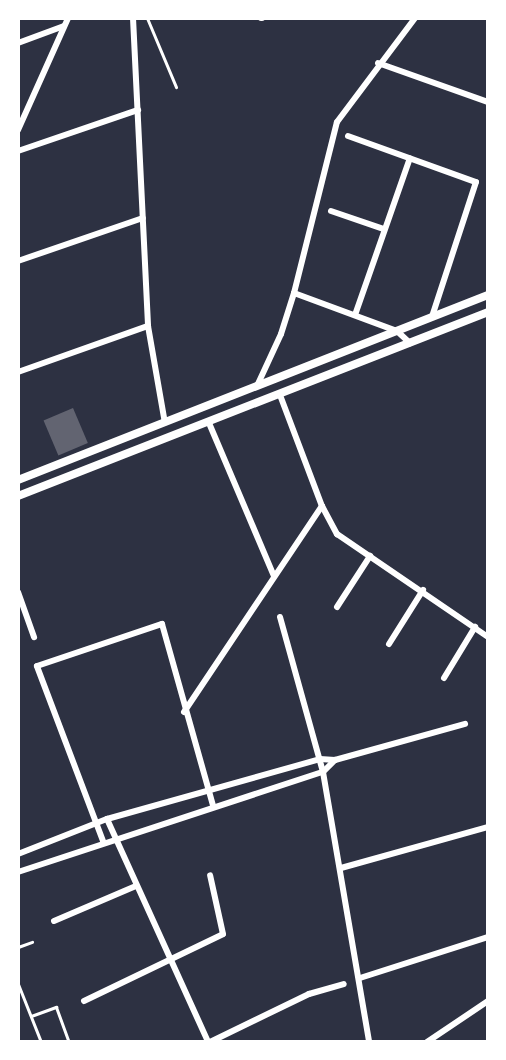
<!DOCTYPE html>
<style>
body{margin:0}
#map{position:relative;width:506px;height:1060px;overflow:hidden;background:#2d3142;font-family:"Nunito Sans",sans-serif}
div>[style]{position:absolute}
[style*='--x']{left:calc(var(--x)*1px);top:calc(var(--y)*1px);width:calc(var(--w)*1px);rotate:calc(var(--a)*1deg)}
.building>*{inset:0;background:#626471;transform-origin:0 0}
.service>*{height:3px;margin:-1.5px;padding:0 1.5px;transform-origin:1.5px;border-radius:1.5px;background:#fff}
.minor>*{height:6px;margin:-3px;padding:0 3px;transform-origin:3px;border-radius:3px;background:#fff}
.secondary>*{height:8px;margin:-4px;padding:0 4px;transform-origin:4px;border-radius:4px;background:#fff}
span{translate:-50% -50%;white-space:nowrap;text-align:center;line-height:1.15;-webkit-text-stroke:5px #fff;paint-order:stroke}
.frame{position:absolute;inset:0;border:20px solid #fff;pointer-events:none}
</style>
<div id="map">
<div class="building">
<div style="left:73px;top:408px;width:38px;height:32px;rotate:67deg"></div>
</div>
<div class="service">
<div style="--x:147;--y:18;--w:75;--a:67.2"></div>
<div style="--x:18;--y:947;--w:15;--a:-20"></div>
<div style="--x:18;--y:984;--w:62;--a:68.4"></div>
<div style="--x:31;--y:1016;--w:27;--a:-20"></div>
<div style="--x:56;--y:1007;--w:37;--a:70"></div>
</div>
<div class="minor">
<div style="--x:133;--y:18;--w:308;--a:87.2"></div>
<div style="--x:148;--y:326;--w:98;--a:80.1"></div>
<div style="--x:261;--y:18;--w:1;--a:0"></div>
<div style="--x:18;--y:43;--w:49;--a:-20.3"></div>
<div style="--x:378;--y:63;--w:117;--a:19.5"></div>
<div style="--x:18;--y:130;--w:123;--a:-65.9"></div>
<div style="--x:348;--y:136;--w:136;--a:19.8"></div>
<div style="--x:476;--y:182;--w:142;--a:108.1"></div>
<div style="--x:18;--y:151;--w:127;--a:-18.9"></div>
<div style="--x:331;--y:211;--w:56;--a:18.8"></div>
<div style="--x:18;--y:261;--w:132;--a:-19"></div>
<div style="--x:294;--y:293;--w:110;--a:20.3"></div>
<div style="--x:397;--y:331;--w:18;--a:43"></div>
<div style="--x:355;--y:315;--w:166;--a:-70.7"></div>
<div style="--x:18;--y:372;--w:138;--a:-19.5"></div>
<div style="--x:257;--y:386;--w:57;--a:-65.2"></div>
<div style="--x:281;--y:334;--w:43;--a:-72.4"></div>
<div style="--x:294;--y:293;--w:176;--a:-75.9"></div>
<div style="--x:337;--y:122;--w:130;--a:-53.1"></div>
<div style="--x:280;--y:395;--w:119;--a:69.3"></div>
<div style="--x:322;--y:506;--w:32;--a:62"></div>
<div style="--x:337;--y:534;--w:183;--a:34.3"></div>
<div style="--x:209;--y:423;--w:166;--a:67"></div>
<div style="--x:18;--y:592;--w:48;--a:70.4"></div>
<div style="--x:337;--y:607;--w:61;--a:-57.1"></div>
<div style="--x:280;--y:617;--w:161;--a:74.5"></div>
<div style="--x:323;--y:772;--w:274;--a:80.3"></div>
<div style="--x:389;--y:644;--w:64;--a:-57.8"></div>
<div style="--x:444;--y:678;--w:60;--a:-58.7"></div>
<div style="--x:184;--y:712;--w:248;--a:-56.2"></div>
<div style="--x:107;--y:819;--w:245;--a:65.6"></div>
<div style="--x:103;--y:841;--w:187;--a:-110.7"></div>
<div style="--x:37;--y:666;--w:132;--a:-18.6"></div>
<div style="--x:162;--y:624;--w:188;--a:74.3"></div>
<div style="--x:18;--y:854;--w:96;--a:-21.5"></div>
<div style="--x:107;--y:819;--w:221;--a:-15.7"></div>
<div style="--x:320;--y:759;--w:15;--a:4"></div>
<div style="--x:335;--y:760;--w:135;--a:-15.5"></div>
<div style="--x:341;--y:868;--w:153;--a:-15.6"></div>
<div style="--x:18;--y:872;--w:321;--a:-18.2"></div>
<div style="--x:323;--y:772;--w:17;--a:-45"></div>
<div style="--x:54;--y:921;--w:89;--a:-23.1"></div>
<div style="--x:360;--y:978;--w:134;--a:-17.8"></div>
<div style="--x:84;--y:1001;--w:154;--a:-25.7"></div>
<div style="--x:223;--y:934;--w:60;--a:-102.4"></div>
<div style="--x:210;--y:1042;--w:110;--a:-25.9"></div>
<div style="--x:309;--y:994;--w:36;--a:-16"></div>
<div style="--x:427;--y:1042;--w:73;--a:-33.9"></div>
</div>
<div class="secondary">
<div style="--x:18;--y:480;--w:505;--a:-21.49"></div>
<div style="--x:18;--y:496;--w:505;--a:-21.38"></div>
</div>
<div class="frame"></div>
</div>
